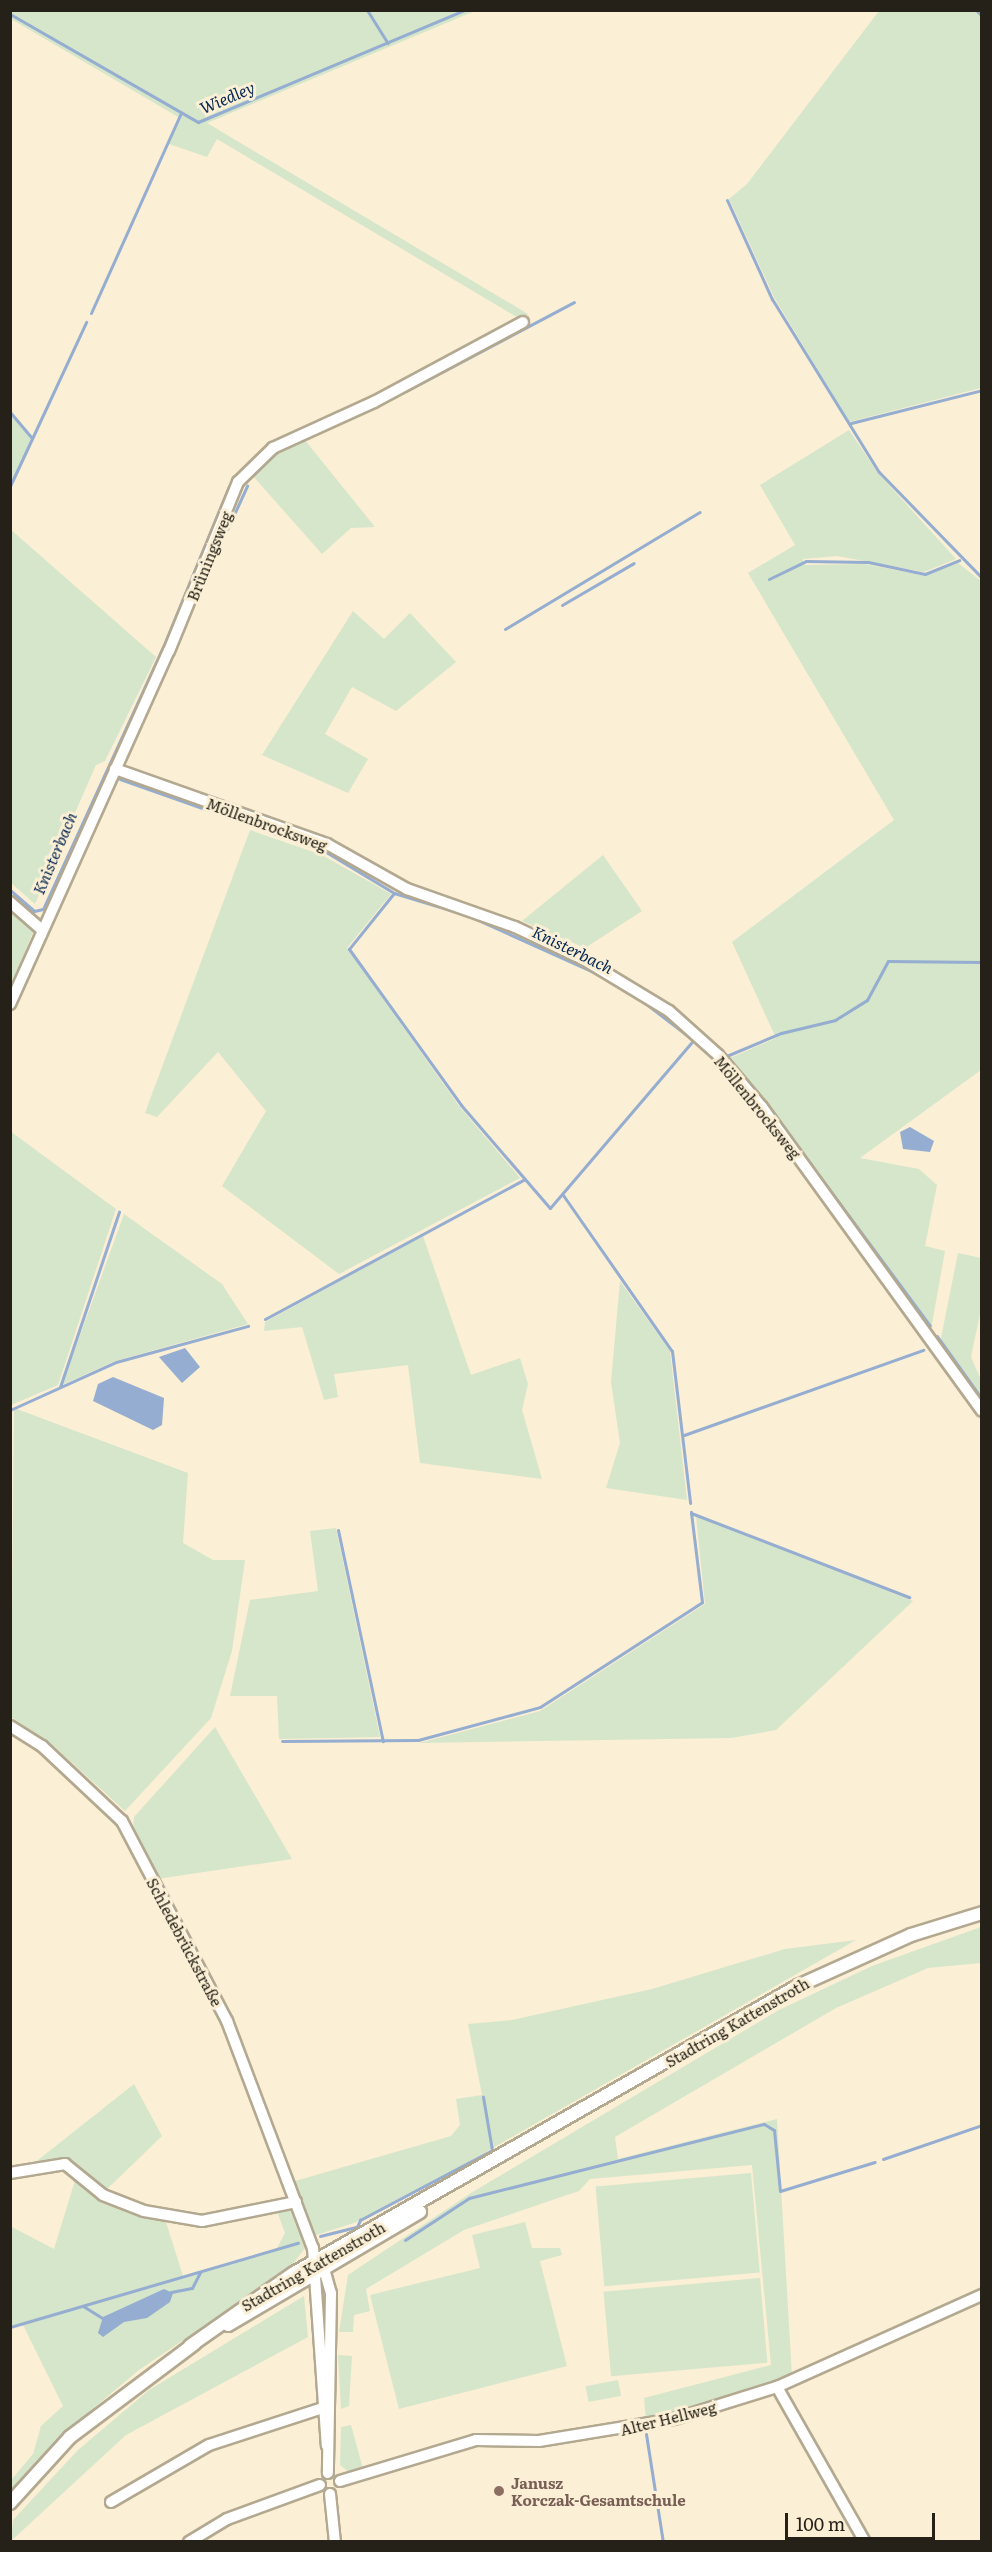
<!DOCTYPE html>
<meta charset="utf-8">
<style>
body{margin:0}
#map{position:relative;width:992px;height:2552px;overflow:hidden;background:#fbefd5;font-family:Literata,serif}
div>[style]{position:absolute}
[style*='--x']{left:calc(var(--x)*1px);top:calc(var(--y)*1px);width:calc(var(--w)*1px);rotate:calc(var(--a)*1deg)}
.green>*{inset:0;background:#d6e6ca;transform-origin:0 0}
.water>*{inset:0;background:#94add0}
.stream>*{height:3px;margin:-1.5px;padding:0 1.5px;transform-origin:1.5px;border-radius:1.5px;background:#94add0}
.roads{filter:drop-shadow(2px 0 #b3a890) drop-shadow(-2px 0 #b3a890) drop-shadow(0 2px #b3a890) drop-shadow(0 -2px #b3a890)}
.minor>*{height:10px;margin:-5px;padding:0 5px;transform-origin:5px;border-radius:5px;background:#fff}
.major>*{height:12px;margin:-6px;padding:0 6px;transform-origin:6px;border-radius:6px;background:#fff}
.dots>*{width:16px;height:16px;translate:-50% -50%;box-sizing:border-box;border:3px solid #fbefd5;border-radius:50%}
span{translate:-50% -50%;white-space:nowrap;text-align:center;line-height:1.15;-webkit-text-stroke:6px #fbefd5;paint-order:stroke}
.street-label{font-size:15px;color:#252118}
.education-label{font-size:15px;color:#785e54;font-weight:700}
.left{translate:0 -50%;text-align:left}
.water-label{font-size:16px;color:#062854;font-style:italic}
.frame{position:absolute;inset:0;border:12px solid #252118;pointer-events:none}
.scale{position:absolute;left:785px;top:2513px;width:150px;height:27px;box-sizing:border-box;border:3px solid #252118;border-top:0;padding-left:8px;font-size:18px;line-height:21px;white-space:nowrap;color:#252118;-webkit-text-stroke:4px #fbefd5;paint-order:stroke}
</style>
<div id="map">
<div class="green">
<div style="clip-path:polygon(11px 10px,475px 11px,207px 123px,528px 314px,520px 319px,217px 139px,207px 157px,169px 144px,180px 118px,11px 19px)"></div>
<div style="clip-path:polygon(879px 11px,981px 11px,981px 388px,849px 422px,774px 297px,729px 199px,747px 184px)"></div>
<div style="clip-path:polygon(11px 414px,31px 439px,11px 483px,10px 414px)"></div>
<div style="clip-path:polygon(849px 430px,878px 473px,956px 559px,924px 572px,837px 556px,803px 559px,804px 565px,865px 564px,925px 576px,958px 563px,981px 581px,981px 1070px,860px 1158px,919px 1169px,937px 1185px,925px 1246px,945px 1251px,930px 1335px,850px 1217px,728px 1059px,776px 1038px,732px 942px,894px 820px,748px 573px,795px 545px,760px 485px)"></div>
<div style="clip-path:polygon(304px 439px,375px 527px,351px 528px,322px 554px,253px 476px,273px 456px)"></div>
<div style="clip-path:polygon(10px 529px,156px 657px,105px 761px,96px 765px,35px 904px,11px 883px)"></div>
<div style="clip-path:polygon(353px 611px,384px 639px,410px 613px,456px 662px,396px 711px,352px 687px,325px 734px,368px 759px,348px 793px,262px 755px)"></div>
<div style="clip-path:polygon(250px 830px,322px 855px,391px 894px,347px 948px,459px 1106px,520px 1178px,339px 1274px,222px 1186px,266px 1111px,218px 1052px,157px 1117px,145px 1113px)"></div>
<div style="clip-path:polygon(603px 855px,642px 911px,585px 948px,522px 921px)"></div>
<div style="clip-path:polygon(11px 912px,33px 932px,11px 987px)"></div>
<div style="clip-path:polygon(10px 1131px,116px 1209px,58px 1385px,11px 1405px)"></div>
<div style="clip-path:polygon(124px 1214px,222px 1284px,248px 1324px,115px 1361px,62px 1385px)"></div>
<div style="clip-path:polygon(423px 1236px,471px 1375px,520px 1358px,528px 1384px,522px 1410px,542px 1479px,420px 1463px,408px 1365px,334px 1374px,338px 1397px,324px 1400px,302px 1327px,264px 1331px,265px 1322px)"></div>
<div style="clip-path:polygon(958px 1253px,981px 1258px,981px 1309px,971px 1357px,981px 1380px,981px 1408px,939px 1348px)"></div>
<div style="clip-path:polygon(620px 1281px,670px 1351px,687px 1500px,606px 1488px,620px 1443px,611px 1382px)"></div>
<div style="clip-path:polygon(14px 1408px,188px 1473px,183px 1543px,213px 1560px,245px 1560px,232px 1651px,211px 1718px,125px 1811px,48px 1741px,11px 1717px)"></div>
<div style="clip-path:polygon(696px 1516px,913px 1601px,776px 1730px,731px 1738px,419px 1743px,540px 1711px,705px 1604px)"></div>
<div style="clip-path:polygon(336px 1528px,380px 1737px,279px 1739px,277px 1696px,230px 1696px,250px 1600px,318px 1591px,310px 1531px)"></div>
<div style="clip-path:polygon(215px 1727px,292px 1859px,157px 1879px,133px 1829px,134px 1817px)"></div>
<div style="clip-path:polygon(981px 1927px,981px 1963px,928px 1968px,836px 2008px,615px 2137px,618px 2159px,777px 2119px,792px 2377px,646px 2421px,644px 2398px,771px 2365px,752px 2165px,590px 2179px,579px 2191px,464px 2230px,366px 2289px,370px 2311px,354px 2315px,353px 2332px,339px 2332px,348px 2275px,471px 2193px,779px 2010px,872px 1966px)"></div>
<div style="clip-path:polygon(856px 1940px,442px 2177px,354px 2223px,316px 2235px,295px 2181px,451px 2136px,460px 2125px,456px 2099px,482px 2095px,468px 2024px,512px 2020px,652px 1989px,785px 1949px)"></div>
<div style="clip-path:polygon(134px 2084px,162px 2136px,104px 2192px,65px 2161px,33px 2164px)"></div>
<div style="left:751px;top:2173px;width:100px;height:156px;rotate:85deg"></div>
<div style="clip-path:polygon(76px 2177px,165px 2219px,183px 2276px,11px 2326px,10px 2226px,54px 2249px)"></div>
<div style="clip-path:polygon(289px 2208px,305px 2248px,290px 2268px,139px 2370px,65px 2432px,11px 2492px,11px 2480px,33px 2454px,41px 2426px,63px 2406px,23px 2325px,276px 2250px,285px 2233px,277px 2211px)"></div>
<div style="clip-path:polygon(525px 2222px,532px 2248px,560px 2248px,562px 2255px,540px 2261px,567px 2366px,399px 2409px,370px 2295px,480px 2268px,472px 2235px)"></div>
<div style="left:760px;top:2278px;width:85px;height:157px;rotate:85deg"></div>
<div style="clip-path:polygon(304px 2296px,308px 2337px,126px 2435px,11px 2541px,13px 2520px,78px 2450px,149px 2390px)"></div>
<div style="clip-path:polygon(338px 2355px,352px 2356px,349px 2406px,341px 2409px)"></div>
<div style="left:618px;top:2380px;width:16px;height:33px;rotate:79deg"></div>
<div style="clip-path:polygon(351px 2425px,363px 2469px,350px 2473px,340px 2465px,341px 2427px)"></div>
</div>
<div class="water">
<div style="clip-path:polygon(910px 1127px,934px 1141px,930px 1152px,903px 1149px,900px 1132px)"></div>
<div style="clip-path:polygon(185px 1348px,200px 1367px,182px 1383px,159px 1357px)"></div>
<div style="clip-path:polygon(113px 1377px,164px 1398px,162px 1425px,153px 1430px,93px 1401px,98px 1384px)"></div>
<div style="clip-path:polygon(164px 2289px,173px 2293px,170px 2302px,147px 2318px,124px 2322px,103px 2337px,98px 2333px,103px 2317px)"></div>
</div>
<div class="stream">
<div style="--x:367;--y:10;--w:39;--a:58"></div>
<div style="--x:976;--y:10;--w:8;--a:45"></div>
<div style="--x:10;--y:14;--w:217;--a:29.9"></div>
<div style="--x:198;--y:122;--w:290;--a:-22.8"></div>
<div style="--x:727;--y:200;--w:109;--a:65.6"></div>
<div style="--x:772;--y:299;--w:203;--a:58.3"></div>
<div style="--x:879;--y:472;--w:148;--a:45.8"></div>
<div style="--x:91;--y:313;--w:219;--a:-65.8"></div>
<div style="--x:406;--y:391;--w:190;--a:-27.9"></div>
<div style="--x:10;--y:412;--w:34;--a:50"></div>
<div style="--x:851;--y:423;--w:135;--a:-14.1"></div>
<div style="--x:10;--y:486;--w:181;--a:-65.1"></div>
<div style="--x:226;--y:532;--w:51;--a:-65.5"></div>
<div style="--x:769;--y:579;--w:41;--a:-25.9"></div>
<div style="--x:806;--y:561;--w:62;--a:0.9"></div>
<div style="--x:868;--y:562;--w:58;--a:11.9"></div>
<div style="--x:925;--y:574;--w:37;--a:-22"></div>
<div style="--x:562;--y:605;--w:83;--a:-30.3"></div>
<div style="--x:505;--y:629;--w:227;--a:-31"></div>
<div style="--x:120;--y:779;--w:219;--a:19.5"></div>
<div style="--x:326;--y:852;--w:79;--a:31.1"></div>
<div style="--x:394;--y:893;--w:69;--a:16.9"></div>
<div style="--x:10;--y:890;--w:32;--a:41"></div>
<div style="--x:34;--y:911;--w:9;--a:-13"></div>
<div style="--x:43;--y:909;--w:288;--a:-65.4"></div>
<div style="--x:163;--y:647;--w:174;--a:-67.7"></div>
<div style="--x:394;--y:893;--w:72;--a:128.8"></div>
<div style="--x:349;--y:949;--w:192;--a:54.3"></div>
<div style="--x:461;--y:1105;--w:136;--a:49.2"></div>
<div style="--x:550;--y:1208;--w:218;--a:-49.5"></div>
<div style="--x:469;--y:916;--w:144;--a:24.2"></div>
<div style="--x:641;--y:1000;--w:97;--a:37.5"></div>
<div style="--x:727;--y:1056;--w:26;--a:53"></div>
<div style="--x:724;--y:1057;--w:62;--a:-22.8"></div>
<div style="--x:781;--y:1033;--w:56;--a:-13.5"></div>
<div style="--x:835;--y:1020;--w:38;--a:-32"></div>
<div style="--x:867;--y:1000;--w:44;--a:-61.7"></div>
<div style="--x:888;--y:961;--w:94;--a:0.6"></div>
<div style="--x:783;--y:1127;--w:247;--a:53.5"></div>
<div style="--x:563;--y:1195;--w:190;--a:55.1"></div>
<div style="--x:672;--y:1351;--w:153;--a:83.2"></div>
<div style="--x:265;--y:1319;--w:295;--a:-28.3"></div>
<div style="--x:937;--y:1336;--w:77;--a:54.5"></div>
<div style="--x:60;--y:1387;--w:185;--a:-71.4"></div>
<div style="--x:10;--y:1410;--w:116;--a:-24.4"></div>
<div style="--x:116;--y:1362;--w:137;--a:-15.3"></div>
<div style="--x:684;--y:1435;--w:254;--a:-19.6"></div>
<div style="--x:691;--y:1513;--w:234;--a:21.1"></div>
<div style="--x:338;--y:1530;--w:216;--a:78"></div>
<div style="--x:282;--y:1741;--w:136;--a:-0.4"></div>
<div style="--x:418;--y:1740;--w:126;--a:-15.1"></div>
<div style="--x:540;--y:1707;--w:193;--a:-32.9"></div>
<div style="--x:702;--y:1602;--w:91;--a:-97"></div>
<div style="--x:883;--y:2159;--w:105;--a:-19"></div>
<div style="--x:320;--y:2236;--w:38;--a:-14"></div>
<div style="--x:357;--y:2227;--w:8;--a:-67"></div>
<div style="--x:360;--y:2220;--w:149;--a:-27.9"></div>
<div style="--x:492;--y:2150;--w:54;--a:-99.6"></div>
<div style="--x:405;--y:2240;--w:77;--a:-33.3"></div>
<div style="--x:469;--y:2198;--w:304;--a:-14.1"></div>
<div style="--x:764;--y:2124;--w:12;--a:31"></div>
<div style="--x:774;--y:2130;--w:61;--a:84.4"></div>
<div style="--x:780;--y:2191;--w:99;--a:-17"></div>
<div style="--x:171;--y:2292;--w:21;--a:-11"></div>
<div style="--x:192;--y:2288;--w:18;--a:-63"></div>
<div style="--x:83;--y:2306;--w:25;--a:32"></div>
<div style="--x:10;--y:2327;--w:300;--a:-16.3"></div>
<div style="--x:646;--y:2434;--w:109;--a:81.1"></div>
</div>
<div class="roads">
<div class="minor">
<div style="--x:115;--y:769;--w:225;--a:19.5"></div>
<div style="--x:327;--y:844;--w:92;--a:29.4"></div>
<div style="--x:407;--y:889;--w:114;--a:19.4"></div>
<div style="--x:515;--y:927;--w:75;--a:25.2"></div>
<div style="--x:583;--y:959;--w:100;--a:31.2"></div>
<div style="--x:669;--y:1011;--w:66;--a:41.9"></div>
<div style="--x:718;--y:1055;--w:68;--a:49.8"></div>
<div style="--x:762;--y:1107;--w:375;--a:54.1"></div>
<div style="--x:10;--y:902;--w:43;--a:41.2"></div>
<div style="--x:10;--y:1004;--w:387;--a:-65.8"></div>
<div style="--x:169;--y:651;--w:183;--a:-67.8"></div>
<div style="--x:238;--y:482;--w:49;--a:-44.2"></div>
<div style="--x:273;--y:448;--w:111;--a:-24.5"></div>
<div style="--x:374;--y:402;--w:169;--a:-28.2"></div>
<div style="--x:10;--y:1726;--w:38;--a:32"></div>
<div style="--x:42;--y:1746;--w:110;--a:43.2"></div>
<div style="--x:122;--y:1821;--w:226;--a:62.3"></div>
<div style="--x:227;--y:2021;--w:243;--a:69.3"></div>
<div style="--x:313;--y:2248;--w:198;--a:86"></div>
<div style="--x:10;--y:2173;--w:56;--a:-9.3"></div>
<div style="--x:65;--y:2164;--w:49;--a:39.2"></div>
<div style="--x:103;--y:2195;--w:44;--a:21.3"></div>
<div style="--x:144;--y:2211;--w:59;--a:9.8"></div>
<div style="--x:202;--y:2221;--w:96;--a:-11.4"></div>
<div style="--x:322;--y:2262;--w:32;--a:74"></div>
<div style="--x:331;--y:2293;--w:180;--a:91"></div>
<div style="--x:777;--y:2387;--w:178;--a:60.4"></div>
<div style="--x:340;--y:2481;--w:142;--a:-16.8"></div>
<div style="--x:476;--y:2440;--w:63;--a:0.9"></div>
<div style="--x:539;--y:2441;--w:137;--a:-9.3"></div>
<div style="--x:674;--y:2419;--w:108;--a:-17.3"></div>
<div style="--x:777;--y:2387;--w:225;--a:-24.2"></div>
<div style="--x:330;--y:2494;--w:48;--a:84.1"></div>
<div style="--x:111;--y:2502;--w:113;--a:-30.2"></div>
<div style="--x:209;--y:2445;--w:126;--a:-18"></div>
<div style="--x:189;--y:2542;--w:44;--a:-31.2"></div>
<div style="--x:227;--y:2519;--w:99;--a:-20.1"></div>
</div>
<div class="major">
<div style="--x:228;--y:2325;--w:223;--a:-30.5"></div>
<div style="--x:190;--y:2346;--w:127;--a:-35.1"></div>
<div style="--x:294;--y:2273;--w:580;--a:-29.66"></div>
<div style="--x:798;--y:1986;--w:124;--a:-24.3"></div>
<div style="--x:911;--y:1935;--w:74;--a:-17.2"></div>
<div style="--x:10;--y:2503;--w:89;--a:-47.7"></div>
<div style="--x:70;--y:2437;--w:155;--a:-36.9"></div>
</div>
</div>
<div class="dots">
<div style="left:499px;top:2491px;background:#8d6e63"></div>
</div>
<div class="street-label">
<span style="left:209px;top:556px;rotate:-68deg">Brüningsweg</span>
<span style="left:267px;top:824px;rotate:20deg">Möllenbrocksweg</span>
<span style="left:758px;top:1107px;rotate:51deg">Möllenbrocksweg</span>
<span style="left:185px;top:1942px;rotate:62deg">Schledebrückstraße</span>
<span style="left:737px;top:2022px;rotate:-30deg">Stadtring Kattenstroth</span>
<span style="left:313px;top:2266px;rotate:-30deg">Stadtring Kattenstroth</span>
<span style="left:668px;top:2418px;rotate:-14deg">Alter Hellweg</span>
</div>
<div class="education-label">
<span class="left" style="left:511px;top:2491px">Janusz<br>Korczak-Gesamtschule</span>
</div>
<div class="water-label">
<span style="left:227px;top:97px;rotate:-23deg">Wiedley</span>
<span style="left:54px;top:853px;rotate:-67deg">Knisterbach</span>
<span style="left:573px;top:949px;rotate:26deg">Knisterbach</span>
</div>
<div class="frame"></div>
<div class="scale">100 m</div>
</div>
